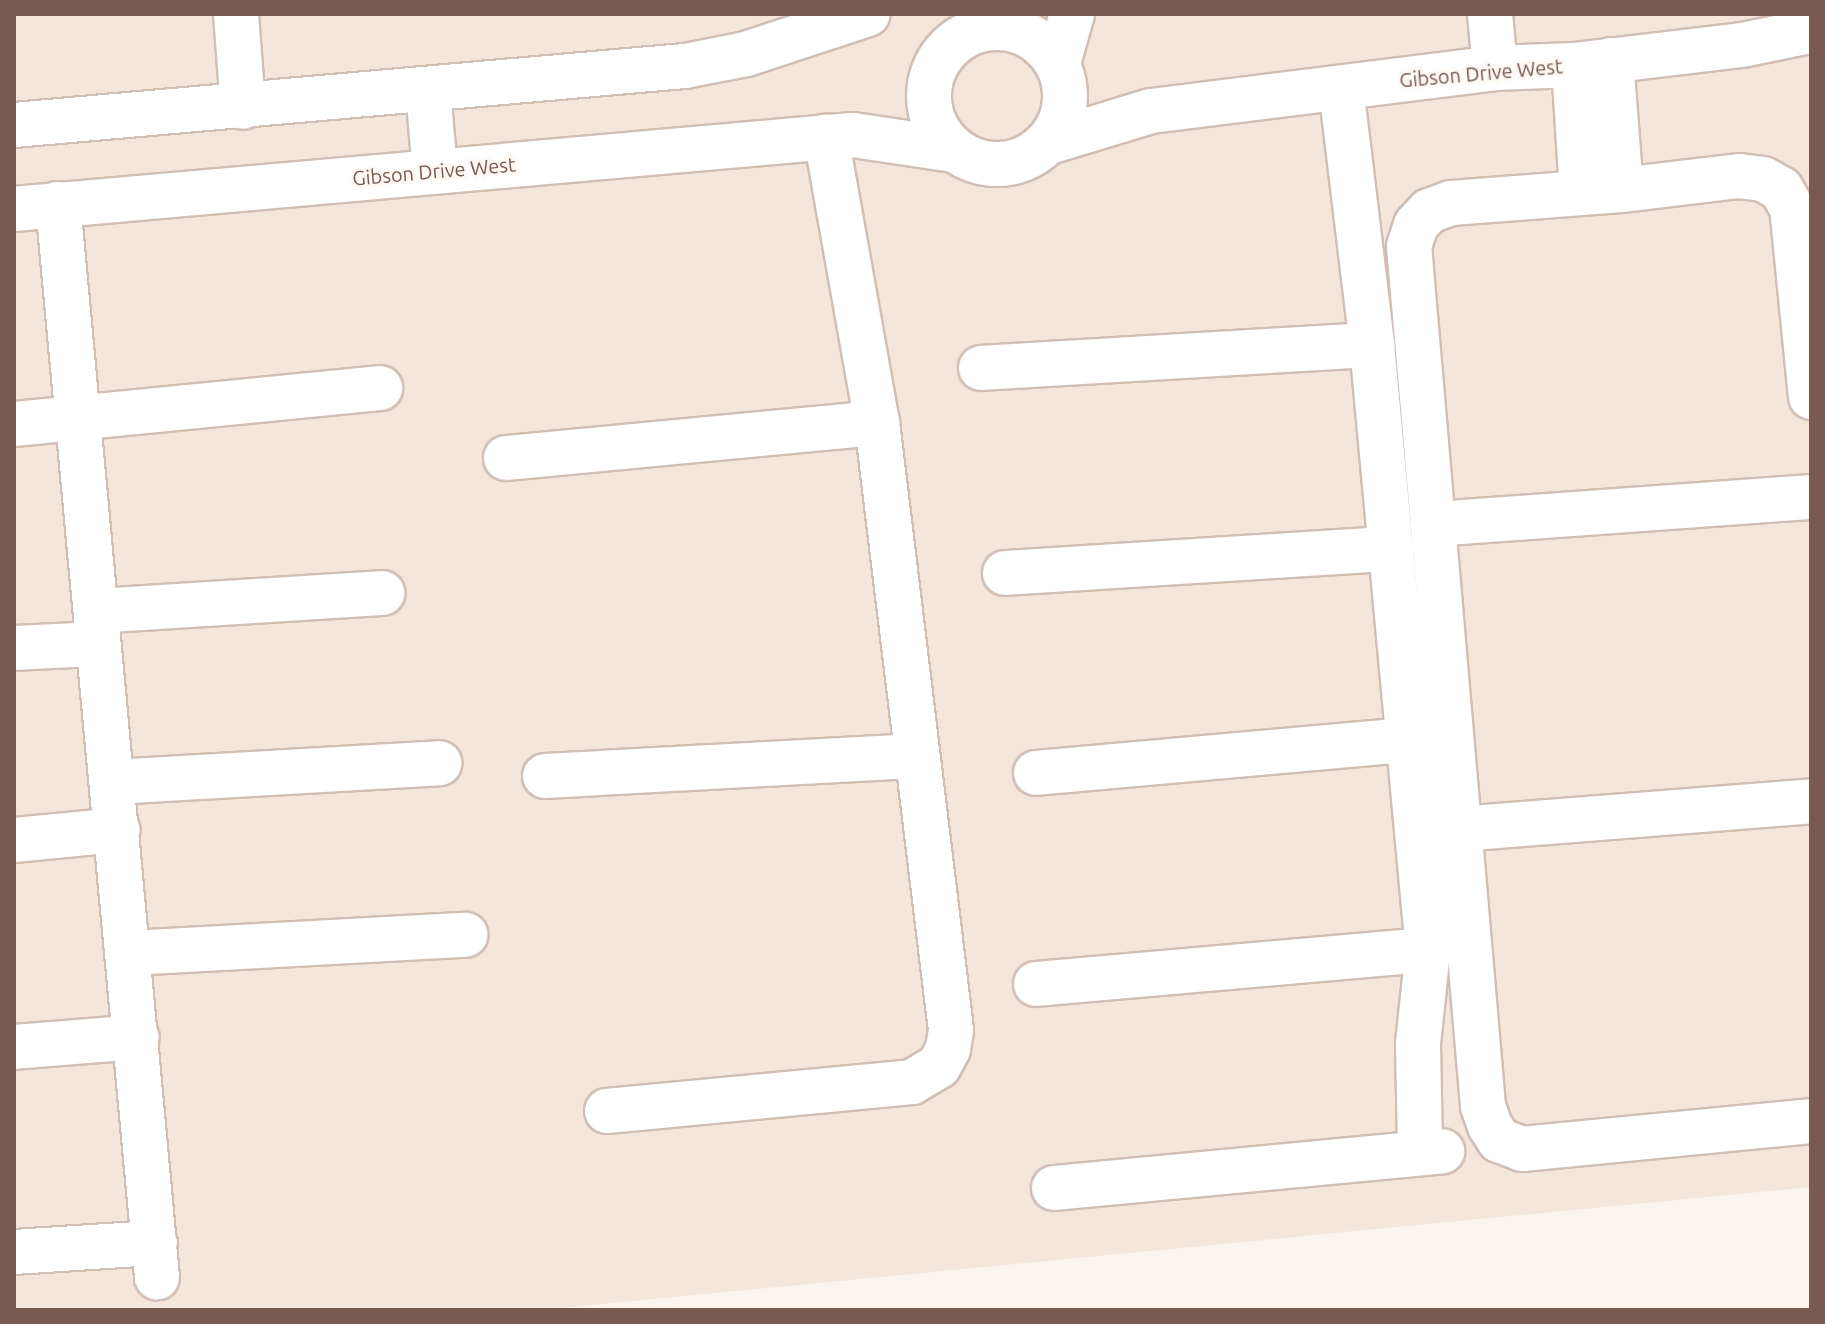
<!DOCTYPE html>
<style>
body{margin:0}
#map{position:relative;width:1825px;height:1324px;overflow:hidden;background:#fcf5ed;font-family:Ubuntu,sans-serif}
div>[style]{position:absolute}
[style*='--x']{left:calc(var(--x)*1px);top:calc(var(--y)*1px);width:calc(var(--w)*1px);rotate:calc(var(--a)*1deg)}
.residential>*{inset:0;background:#f4e6db}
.roads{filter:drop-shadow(2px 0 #d1beb4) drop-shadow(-2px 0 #d1beb4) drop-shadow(0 2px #d1beb4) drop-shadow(0 -2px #d1beb4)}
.minor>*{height:44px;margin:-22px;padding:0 22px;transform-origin:22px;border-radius:22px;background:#fff}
.minor>.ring{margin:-22px;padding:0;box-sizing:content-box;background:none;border:44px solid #fff;border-radius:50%}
span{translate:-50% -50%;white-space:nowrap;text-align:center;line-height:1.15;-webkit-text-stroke:6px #fef9f3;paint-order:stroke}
.street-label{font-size:20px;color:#785a4f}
.frame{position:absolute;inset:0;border:16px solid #785a4f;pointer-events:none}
</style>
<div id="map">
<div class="residential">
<div style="clip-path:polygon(14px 14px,1811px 14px,1811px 1187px,540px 1310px,14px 1310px)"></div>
</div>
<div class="roads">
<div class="minor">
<div style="--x:236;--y:14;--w:93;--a:85.7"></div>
<div style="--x:1490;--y:14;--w:54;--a:84.7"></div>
<div class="ring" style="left:929px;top:28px;width:92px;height:92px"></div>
<div style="--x:1611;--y:60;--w:130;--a:85.6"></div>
<div style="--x:1058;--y:63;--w:51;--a:-74.1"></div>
<div style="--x:1574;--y:65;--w:128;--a:86.4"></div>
<div style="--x:1341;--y:88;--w:259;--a:83.1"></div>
<div style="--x:1372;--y:345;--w:608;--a:84.71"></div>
<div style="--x:1428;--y:950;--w:95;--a:96.1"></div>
<div style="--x:1418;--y:1044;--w:109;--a:88.9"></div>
<div style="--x:428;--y:90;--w:81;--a:85.1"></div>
<div style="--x:14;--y:125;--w:674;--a:-5.03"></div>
<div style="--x:685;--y:66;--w:62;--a:-11.1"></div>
<div style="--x:746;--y:54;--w:128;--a:-18.2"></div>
<div style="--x:1049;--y:142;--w:107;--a:-16.9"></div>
<div style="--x:1151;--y:111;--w:347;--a:-7.1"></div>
<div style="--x:1495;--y:68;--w:79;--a:-2.2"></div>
<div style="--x:1574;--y:65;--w:169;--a:-6.8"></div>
<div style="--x:1742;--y:45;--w:70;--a:-11.5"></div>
<div style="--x:58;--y:204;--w:1078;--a:84.73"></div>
<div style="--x:14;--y:209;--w:842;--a:-5.04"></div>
<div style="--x:853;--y:135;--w:102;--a:8.4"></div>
<div style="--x:981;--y:368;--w:392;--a:-3.4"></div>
<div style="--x:1811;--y:397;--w:190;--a:-95.7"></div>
<div style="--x:1792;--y:208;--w:22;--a:-120"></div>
<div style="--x:1781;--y:189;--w:21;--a:-151"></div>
<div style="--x:1763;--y:179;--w:24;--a:-173"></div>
<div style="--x:1739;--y:176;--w:119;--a:173.2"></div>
<div style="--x:1621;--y:190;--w:170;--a:175.6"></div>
<div style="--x:1451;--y:203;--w:23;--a:160"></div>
<div style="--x:1429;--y:211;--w:19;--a:133"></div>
<div style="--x:1416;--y:225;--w:22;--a:108"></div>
<div style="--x:1409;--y:246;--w:863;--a:85.08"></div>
<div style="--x:1483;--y:1106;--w:21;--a:71"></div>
<div style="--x:1490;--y:1126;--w:17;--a:57"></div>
<div style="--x:1499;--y:1140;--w:25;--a:21"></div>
<div style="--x:1522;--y:1149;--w:290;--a:-5.5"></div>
<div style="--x:14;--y:424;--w:368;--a:-5.6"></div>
<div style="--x:506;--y:458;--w:373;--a:-5.4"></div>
<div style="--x:1433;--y:524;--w:379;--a:-4.1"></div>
<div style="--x:1005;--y:573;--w:387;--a:-3.6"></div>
<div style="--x:96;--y:611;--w:287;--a:-3.6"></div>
<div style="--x:14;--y:648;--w:83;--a:-2.8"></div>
<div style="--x:1036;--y:773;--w:373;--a:-5.1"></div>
<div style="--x:545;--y:776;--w:372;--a:-3.1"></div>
<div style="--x:113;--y:782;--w:327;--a:-3.3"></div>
<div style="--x:1459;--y:829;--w:353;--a:-4.5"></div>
<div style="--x:14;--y:840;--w:104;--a:-5.5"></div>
<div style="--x:129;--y:953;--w:337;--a:-3.1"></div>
<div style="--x:1036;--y:984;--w:393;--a:-5"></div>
<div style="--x:14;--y:1047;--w:123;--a:-4.6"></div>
<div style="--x:607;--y:1111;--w:306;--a:-5.4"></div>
<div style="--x:912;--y:1082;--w:31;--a:-31"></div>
<div style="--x:939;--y:1066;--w:19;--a:-62"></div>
<div style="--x:948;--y:1049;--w:19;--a:-81"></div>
<div style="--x:951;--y:1030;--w:611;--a:-96.95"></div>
<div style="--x:877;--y:423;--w:291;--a:-100.1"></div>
<div style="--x:1054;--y:1188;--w:390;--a:-5.4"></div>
<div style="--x:14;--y:1252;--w:141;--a:-3.7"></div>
</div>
</div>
<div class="street-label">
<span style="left:1481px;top:73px;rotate:-5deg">Gibson Drive West</span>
<span style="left:434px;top:171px;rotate:-5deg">Gibson Drive West</span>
</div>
<div class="frame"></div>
</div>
